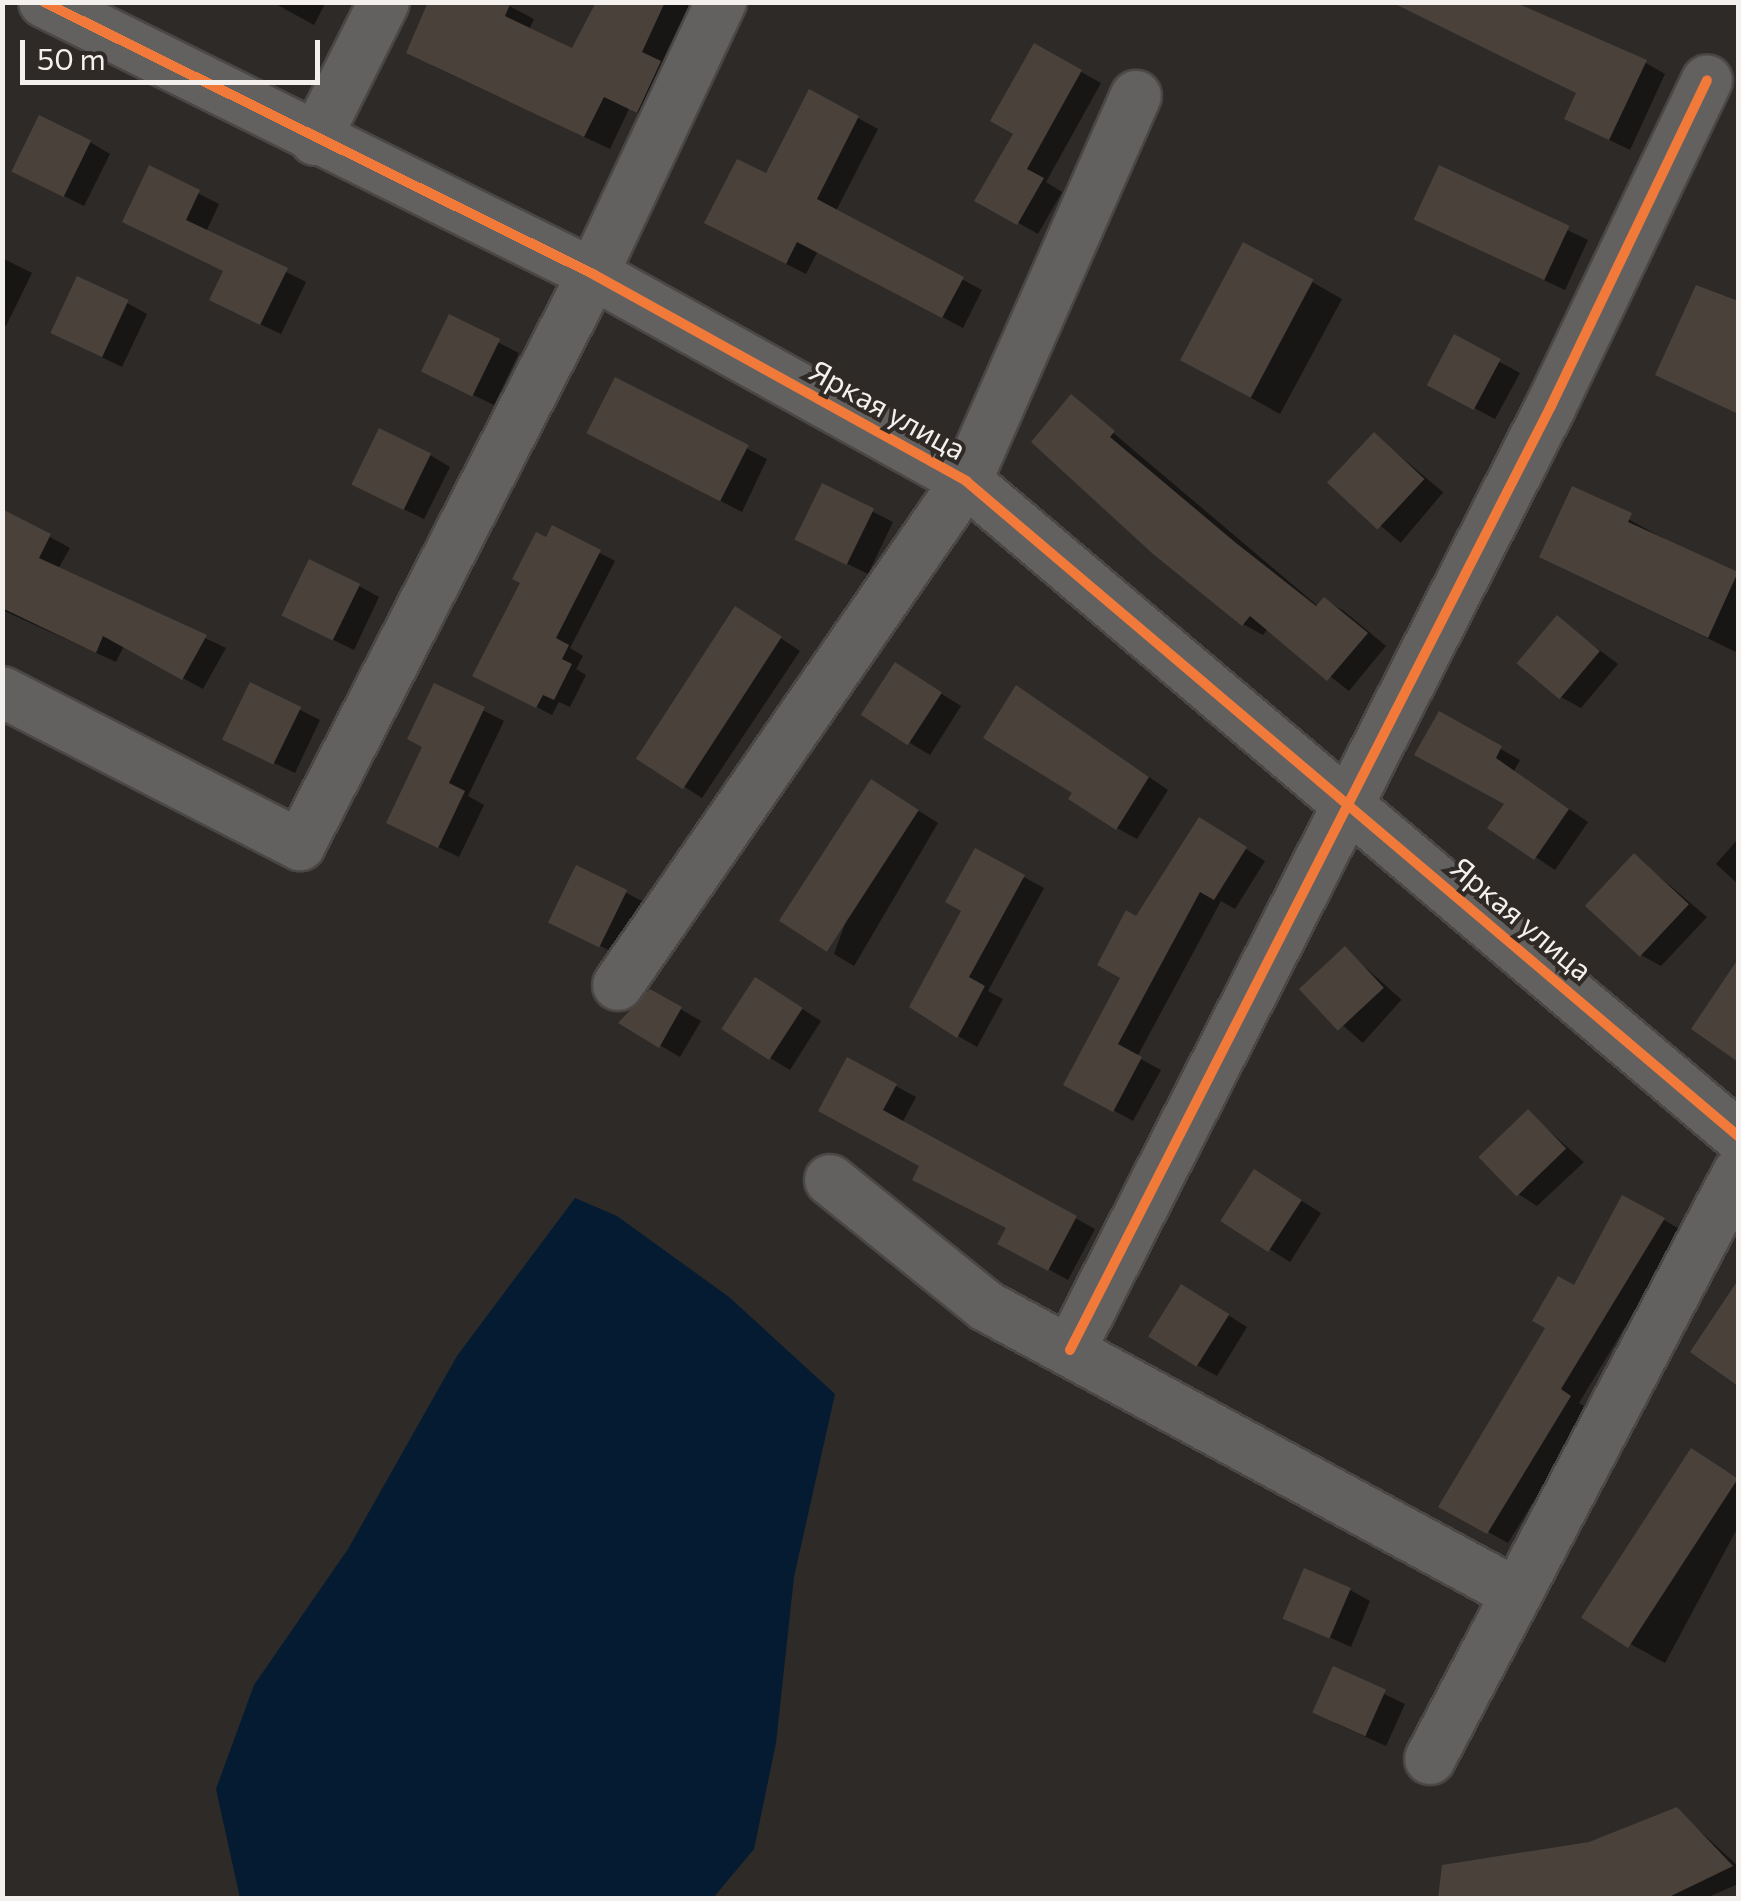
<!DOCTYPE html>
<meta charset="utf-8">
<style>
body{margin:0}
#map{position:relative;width:1741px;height:1901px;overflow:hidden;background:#2d2a28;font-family:Commissioner,sans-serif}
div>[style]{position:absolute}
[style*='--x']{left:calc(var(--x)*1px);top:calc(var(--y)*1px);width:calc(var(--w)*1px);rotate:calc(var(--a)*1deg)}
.water>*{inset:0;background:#041b32}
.shadow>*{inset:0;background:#0007;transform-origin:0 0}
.building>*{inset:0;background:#4a413a;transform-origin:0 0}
.roads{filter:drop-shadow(2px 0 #4a4746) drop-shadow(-2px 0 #4a4746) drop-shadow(0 2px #4a4746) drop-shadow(0 -2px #4a4746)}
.minor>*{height:50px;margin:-25px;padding:0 25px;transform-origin:25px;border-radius:25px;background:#63615f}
.cycleway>*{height:10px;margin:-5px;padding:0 5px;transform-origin:5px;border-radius:5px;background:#f17a3a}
span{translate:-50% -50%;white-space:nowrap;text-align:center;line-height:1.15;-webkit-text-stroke:8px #2f2a26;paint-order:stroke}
.street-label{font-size:30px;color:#f4f0ee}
.frame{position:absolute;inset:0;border:5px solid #f4f0ee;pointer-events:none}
.scale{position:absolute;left:20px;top:40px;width:300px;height:45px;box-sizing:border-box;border:5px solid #f4f0ee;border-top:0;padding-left:12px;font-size:30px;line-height:35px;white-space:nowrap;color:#f4f0ee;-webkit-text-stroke:8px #2f2a26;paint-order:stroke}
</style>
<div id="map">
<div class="water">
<div style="clip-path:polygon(575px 1198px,617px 1216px,729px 1297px,835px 1394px,794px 1577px,776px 1743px,754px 1849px,713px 1898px,240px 1898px,216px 1789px,254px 1685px,348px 1549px,457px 1356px)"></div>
</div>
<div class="shadow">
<div style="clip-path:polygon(272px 2px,326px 2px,314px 25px)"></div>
<div style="clip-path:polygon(502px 2px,534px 19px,529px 30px,573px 51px,597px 2px,696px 2px,662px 125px,629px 109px,610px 149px,433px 66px)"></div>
<div style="clip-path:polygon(1035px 46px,1101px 83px,1046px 182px,1062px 192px,1038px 234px,978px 200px,1016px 133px)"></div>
<div style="clip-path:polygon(1646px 63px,1665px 74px,1630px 150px,1587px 129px,1578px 94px)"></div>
<div style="clip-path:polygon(858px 118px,878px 129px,836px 211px,982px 290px,963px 328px,818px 251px,806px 274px,727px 234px,767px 176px)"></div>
<div style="clip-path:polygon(90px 142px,110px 154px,84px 206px,36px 182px)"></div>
<div style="clip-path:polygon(150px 169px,219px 204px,206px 232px,306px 282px,281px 334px,232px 311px,226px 271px,145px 233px)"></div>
<div style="clip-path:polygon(1440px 169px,1588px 240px,1565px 290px,1437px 230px)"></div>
<div style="clip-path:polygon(2px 258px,32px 273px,6px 326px,2px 324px)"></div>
<div style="clip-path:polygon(1312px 282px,1342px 299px,1280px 414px,1212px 376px)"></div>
<div style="clip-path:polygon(1698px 288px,1738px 307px,1738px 414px,1678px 385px)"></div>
<div style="clip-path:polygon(127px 303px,147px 314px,122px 367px,72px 343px)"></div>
<div style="clip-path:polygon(450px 318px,519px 353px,494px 405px,444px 381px)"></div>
<div style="clip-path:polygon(1455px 338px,1520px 373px,1495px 419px,1450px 395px)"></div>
<div style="clip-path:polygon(616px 380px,767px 459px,742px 512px,611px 444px)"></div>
<div style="clip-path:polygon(1072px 398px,1319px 607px,1325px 600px,1344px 611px,1386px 646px,1349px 691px,1268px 628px,1263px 635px,1243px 624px)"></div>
<div style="left:1375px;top:435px;width:89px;height:66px;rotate:40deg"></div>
<div style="clip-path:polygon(430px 455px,450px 467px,424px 519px,375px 495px)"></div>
<div style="clip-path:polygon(824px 487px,893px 522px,868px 574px,819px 550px)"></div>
<div style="clip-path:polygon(1573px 489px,1738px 579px,1738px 653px,1562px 568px)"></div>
<div style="clip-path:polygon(2px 511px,70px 548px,58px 569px,226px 648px,203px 689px,124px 646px,116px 662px,2px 610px)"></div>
<div style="clip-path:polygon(553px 528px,615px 561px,570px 648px,583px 656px,576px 669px,586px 675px,570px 707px,559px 702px,552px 715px,491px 683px)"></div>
<div style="clip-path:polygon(359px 586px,379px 597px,354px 650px,305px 626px)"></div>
<div style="clip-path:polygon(1557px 618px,1618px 664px,1581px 708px,1561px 697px)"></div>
<div style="clip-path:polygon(755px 621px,800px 651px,702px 798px,638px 757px)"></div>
<div style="clip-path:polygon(915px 677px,961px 706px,930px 755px,910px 743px)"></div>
<div style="clip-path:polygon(251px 685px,320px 720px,295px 773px,245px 749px)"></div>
<div style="clip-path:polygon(435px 686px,504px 721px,468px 796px,484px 805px,459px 857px,409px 833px)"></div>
<div style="clip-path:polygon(1036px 700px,1168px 790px,1137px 839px,1117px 828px)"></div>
<div style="clip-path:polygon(1440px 715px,1520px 760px,1514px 771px,1588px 822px,1555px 870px,1491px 827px,1507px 804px)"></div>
<div style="clip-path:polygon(892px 794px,938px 823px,854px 966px,834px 954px)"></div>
<div style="clip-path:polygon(1219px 832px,1265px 861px,1235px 909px,1221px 901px,1137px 1057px,1161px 1070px,1133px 1121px,1066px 1084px,1123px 977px,1137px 919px)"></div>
<div style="clip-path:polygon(1738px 839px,1738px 884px,1716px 864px)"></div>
<div style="clip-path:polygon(976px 851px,1044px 888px,988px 991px,1003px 999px,977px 1047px,958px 1036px,964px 910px)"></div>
<div style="clip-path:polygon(1635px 856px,1707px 917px,1661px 966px,1641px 955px)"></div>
<div style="clip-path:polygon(577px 868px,646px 903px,621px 956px,571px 932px)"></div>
<div style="left:1345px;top:949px;width:76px;height:58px;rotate:42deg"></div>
<div style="clip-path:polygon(651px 992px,701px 1021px,680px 1057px,622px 1023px)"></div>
<div style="clip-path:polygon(776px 992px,821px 1021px,790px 1070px,770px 1058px)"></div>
<div style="clip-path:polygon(848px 1060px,916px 1097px,902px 1123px,1095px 1229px,1068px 1280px,1001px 1243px,1009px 1228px,922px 1166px,841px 1122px)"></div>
<div style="clip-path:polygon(1528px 1112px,1584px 1162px,1537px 1206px,1518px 1194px)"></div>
<div style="clip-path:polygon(1275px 1184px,1321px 1213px,1290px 1262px,1224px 1221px)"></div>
<div style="clip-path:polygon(1664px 1220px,1683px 1231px,1579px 1403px,1590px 1410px,1508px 1543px,1442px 1506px,1575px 1288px)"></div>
<div style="clip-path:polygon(1201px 1298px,1247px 1327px,1217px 1376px,1197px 1365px)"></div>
<div style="clip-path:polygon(1692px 1451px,1738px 1478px,1738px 1527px,1665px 1663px,1598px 1626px)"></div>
<div style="clip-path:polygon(1350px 1590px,1370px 1601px,1351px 1647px,1287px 1618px)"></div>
<div style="clip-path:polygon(1334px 1670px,1405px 1704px,1386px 1746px,1335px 1723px)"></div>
<div style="clip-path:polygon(1676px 1809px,1738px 1866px,1738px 1884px,1706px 1898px,1440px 1898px,1444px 1867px,1589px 1844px)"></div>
</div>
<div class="building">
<div style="clip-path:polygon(428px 2px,511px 2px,505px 16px,572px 48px,596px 2px,665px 2px,642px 52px,661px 61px,637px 113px,604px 97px,584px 137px,406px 53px)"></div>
<div style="clip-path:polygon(1391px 2px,1514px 2px,1647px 60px,1609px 140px,1564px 119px,1576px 93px)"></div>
<div style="clip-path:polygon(1034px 43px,1082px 70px,1027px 169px,1044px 178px,1017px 225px,974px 201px,1013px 134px,990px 121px)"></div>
<div style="clip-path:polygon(809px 89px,859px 116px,817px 199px,964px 277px,942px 318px,797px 242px,786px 264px,704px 223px,737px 159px,766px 173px)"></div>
<div style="left:39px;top:115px;width:58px;height:63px;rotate:26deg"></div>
<div style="clip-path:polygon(149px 165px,200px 190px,186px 220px,288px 268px,260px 325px,209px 300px,223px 271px,122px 222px)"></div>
<div style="left:1439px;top:165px;width:144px;height:60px;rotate:25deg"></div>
<div style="left:1243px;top:242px;width:80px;height:134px;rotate:28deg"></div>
<div style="left:77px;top:276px;width:57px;height:63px;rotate:25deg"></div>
<div style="clip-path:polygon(1696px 285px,1738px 301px,1738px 414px,1655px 375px)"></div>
<div style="left:449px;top:314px;width:57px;height:64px;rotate:26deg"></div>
<div style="left:1454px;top:334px;width:53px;height:58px;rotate:28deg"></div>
<div style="left:615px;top:377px;width:150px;height:63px;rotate:27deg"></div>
<div style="clip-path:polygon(1071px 394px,1115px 431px,1110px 437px,1236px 543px,1316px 606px,1324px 597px,1368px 633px,1327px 681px,1250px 616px,1242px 626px,1153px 554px,1031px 442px)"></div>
<div style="left:379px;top:428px;width:58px;height:63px;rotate:26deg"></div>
<div style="left:1374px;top:432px;width:69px;height:69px;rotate:43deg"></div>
<div style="left:822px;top:483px;width:58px;height:63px;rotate:26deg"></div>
<div style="clip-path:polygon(1572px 486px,1632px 513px,1628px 522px,1738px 572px,1708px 638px,1539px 557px)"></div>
<div style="clip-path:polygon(2px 509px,51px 534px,39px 558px,207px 635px,182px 680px,103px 636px,96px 653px,2px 608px)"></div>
<div style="clip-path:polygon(552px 525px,601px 550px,556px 638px,569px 645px,562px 659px,572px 664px,554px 700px,543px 695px,536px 708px,472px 676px,520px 583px,512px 579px,536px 532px,546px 537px)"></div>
<div style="left:309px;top:559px;width:57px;height:63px;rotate:26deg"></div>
<div style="left:735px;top:606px;width:56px;height:182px;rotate:33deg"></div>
<div style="left:1557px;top:615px;width:56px;height:63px;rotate:40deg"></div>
<div style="left:895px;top:662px;width:56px;height:63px;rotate:33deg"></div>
<div style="left:250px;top:682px;width:57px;height:64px;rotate:26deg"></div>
<div style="clip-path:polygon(434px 683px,485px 707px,449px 783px,465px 791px,438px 848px,386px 823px,422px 747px,407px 739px)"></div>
<div style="clip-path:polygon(1016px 685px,1149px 777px,1116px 830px,1068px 799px,1072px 793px,983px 738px)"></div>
<div style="clip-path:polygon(1439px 711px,1502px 746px,1496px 758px,1569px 809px,1534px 860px,1487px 828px,1504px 804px,1414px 755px)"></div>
<div style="left:871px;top:779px;width:57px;height:169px;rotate:33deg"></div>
<div style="clip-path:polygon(1199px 817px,1247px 847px,1214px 900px,1200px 892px,1118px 1044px,1142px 1057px,1113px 1112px,1063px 1085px,1120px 978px,1097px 965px,1126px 910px,1136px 916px)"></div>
<div style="clip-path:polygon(975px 848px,1025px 875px,969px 977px,985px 986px,957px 1038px,909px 1007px,961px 911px,945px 902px)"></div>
<div style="left:1634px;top:853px;width:75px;height:72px;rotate:43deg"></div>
<div style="left:576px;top:865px;width:57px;height:64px;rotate:26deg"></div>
<div style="left:1345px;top:946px;width:57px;height:63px;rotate:47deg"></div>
<div style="clip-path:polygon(1738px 959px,1738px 1062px,1691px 1029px)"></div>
<div style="left:755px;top:977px;width:57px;height:62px;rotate:33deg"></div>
<div style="clip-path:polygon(650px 989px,682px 1007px,659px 1048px,618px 1023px)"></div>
<div style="clip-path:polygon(847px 1057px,897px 1084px,883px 1110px,1077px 1216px,1048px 1271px,997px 1244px,1006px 1228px,912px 1180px,919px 1166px,818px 1111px)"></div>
<div style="left:1528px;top:1109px;width:55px;height:69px;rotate:46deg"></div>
<div style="left:1254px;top:1169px;width:57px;height:62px;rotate:33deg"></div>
<div style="clip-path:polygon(1622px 1195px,1665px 1218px,1561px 1389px,1571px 1396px,1487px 1534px,1438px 1507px,1545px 1328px,1532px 1321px,1558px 1276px,1574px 1285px)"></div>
<div style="clip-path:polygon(1738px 1280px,1738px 1386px,1690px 1352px)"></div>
<div style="left:1181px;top:1284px;width:57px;height:62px;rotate:32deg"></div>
<div style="left:1691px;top:1448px;width:56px;height:202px;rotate:33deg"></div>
<div style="left:1304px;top:1568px;width:51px;height:55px;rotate:23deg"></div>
<div style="left:1333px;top:1666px;width:58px;height:51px;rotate:24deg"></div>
<div style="clip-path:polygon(1677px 1807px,1733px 1866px,1667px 1898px,1438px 1898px,1442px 1865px,1589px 1842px)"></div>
</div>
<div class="roads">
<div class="minor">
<div style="--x:44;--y:2;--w:613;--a:26.36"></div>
<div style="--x:593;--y:274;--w:427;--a:29"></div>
<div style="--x:966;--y:481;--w:1012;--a:40.31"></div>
<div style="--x:315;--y:140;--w:154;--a:-63.4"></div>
<div style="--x:2;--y:692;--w:335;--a:27.2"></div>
<div style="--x:300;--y:845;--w:642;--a:-62.84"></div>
<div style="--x:593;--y:274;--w:301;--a:-64.8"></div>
<div style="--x:618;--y:985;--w:612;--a:-55.38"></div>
<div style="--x:966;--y:481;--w:421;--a:-66.2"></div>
<div style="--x:830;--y:1180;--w:201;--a:38.9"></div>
<div style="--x:986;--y:1306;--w:604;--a:28.47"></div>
<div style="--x:1070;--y:1350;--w:1059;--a:-63"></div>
<div style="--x:1551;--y:406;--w:361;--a:-64.4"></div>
<div style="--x:1430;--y:1759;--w:662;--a:-62.27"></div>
</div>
</div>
<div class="cycleway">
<div style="--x:44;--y:2;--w:613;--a:26.36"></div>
<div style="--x:593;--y:274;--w:427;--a:29"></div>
<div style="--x:966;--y:481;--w:1012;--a:40.31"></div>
<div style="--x:1070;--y:1350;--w:1059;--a:-63"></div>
<div style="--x:1551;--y:406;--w:361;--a:-64.4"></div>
</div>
<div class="street-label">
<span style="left:888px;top:409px;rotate:29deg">Яркая улица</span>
<span style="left:1522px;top:918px;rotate:40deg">Яркая улица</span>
</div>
<div class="frame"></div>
<div class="scale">50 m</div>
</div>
